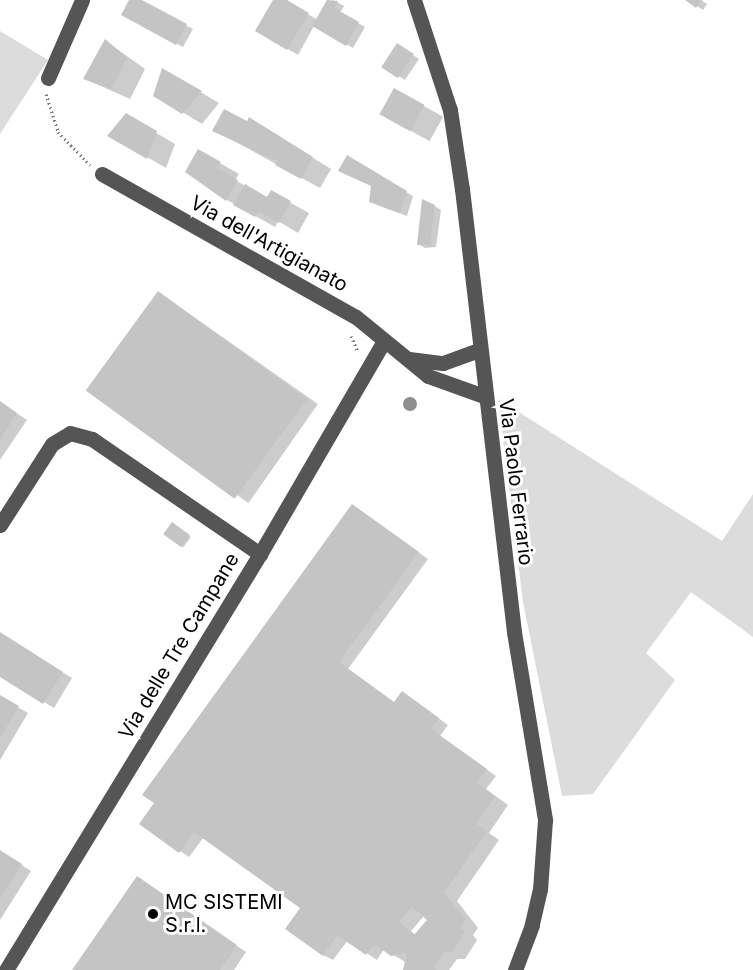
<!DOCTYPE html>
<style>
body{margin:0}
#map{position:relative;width:753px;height:970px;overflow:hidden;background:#fff;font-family:Inter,sans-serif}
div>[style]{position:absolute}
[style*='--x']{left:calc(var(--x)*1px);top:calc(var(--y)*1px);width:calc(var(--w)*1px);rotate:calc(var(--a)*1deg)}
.green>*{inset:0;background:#dcdcdc}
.shadow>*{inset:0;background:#0003;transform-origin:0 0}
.building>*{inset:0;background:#c4c4c4;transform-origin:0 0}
.path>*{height:3px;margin-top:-1.5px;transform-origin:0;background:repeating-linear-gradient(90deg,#777 0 1.5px,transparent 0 4.5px)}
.minor>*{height:15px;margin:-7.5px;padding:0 7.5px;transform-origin:7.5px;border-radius:7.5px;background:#555}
.trees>*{width:14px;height:14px;margin:-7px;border-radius:50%;background:#8f8f8f}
.dots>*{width:16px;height:16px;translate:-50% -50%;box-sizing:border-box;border:3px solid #fff;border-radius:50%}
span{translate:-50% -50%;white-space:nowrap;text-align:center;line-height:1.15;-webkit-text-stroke:6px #fff;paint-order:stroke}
.street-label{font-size:20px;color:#000}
.poi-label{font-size:20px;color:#000}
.left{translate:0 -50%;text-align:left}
</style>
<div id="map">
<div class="green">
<div style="clip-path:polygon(0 31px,48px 60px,0 134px)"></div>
<div style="clip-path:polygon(498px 399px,722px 541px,753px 494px,753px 637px,691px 592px,646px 653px,675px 680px,593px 794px,562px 796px,523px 602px)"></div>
</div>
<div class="shadow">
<div style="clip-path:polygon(131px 0,138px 0,193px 29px,183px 47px,123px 15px)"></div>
<div style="clip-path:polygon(275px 0,284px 0,318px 20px,333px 0,344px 6px,340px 13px,365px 27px,353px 48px,314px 26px,298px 55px,257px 31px)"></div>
<div style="clip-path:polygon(688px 0,701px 0,707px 4px,703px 10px)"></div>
<div style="clip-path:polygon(106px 41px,145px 69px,130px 99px,85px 79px)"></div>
<div style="clip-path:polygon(404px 49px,419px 59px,405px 80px,383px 66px)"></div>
<div style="clip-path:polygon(163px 70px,219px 103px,202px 124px,154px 95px)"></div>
<div style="left:395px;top:90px;width:55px;height:28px;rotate:29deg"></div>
<div style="clip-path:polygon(126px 115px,175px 144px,166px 168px,109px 135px)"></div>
<div style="clip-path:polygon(247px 123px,268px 130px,331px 169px,320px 188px,214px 130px)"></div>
<div style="clip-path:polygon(199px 151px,239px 174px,235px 180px,268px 199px,271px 192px,309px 213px,298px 233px,278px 221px,275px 227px,227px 200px)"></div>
<div style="clip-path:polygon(348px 158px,413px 196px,407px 216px,377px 205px,373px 186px)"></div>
<div style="clip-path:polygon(435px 206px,441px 210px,436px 247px,425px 248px,418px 244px)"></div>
<div style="left:168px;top:299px;width:183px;height:121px;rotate:35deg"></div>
<div style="clip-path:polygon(0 402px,27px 420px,0 460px)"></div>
<div style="clip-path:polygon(evenodd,362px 512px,428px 559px,348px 669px,395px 703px,412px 699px,448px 725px,440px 736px,496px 776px,486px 789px,508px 805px,489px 833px,499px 840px,457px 901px,478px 928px,473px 935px,477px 940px,465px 959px,457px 959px,449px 970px,405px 970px,405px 962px,384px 949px,377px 960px,348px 940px,333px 960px,323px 955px,302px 907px,204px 837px,189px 857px,180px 851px,362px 512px,424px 916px,429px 920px,416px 935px,411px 931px,424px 916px)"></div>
<div style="left:173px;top:524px;width:22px;height:13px;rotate:36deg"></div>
<div style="clip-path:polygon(0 634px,72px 678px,54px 708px,0 675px)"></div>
<div style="clip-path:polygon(0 697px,28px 713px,0 760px)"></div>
<div style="clip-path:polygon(0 851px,31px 871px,0 920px)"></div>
<div style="clip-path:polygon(202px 923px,246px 952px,234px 970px,74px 970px)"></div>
</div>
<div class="building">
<div style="clip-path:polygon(129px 0,142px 0,187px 24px,176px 45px,121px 15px)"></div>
<div style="clip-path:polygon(273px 0,287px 0,309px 13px,287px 50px,255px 31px)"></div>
<div style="clip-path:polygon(327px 0,338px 1px,334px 8px,359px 22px,346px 46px,312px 26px)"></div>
<div style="clip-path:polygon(685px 0,702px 0,696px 8px)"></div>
<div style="clip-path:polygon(105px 39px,127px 58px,111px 89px,83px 79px)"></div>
<div style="left:397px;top:43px;width:20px;height:29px;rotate:33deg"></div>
<div style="clip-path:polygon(162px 68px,202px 91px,182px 114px,153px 96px)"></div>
<div style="left:394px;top:88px;width:35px;height:30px;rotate:29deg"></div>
<div style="clip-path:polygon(224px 109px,247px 121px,249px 117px,313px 157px,301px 179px,275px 165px,277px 161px,212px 131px)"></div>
<div style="clip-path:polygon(126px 113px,157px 131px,147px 159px,107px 136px)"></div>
<div style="clip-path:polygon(198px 149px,221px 162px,217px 168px,238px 180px,226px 201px,185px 172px)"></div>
<div style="clip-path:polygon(347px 155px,407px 191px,400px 213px,369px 202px,371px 186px,338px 171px)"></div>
<div style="clip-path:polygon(245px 184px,267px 197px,271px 190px,291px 201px,279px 223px,258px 211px,255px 217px,233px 205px)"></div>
<div style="clip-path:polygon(422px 199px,435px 205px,430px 245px,417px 245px)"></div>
<div style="left:158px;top:291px;width:184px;height:123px;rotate:36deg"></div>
<div style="clip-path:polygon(0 401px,17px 413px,0 440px)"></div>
<div style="clip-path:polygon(evenodd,352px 504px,419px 552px,339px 662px,394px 702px,402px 691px,439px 718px,431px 729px,487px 769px,477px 782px,495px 797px,476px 824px,487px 831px,444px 893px,466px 919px,460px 927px,465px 931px,452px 952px,444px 952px,434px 966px,436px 970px,403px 970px,407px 953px,391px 956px,374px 944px,366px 955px,337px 935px,323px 956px,285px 929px,300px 908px,194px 832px,179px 853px,139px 824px,154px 803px,142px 795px,352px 504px,412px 907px,427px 920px,414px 935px,399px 922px,412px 907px)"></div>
<div style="left:172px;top:522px;width:22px;height:15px;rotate:36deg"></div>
<div style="clip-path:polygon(0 632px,63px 672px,43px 704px,0 677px)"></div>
<div style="clip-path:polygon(0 695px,19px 706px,0 738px)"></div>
<div style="clip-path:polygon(0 850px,22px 864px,0 899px)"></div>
<div style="clip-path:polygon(137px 876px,237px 945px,220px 970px,72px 970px)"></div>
</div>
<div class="path">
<div style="--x:46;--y:94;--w:40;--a:72"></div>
<div style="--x:58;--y:132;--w:46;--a:45.9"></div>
<div style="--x:351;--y:336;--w:17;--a:66"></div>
</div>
<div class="minor">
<div style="--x:414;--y:0;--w:116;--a:71.9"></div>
<div style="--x:450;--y:110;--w:80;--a:81.4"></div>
<div style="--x:462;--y:189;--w:446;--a:83.3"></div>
<div style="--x:514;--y:632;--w:191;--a:80.6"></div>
<div style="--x:545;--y:820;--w:69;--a:94.1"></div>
<div style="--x:540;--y:889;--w:37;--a:103"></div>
<div style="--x:532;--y:925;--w:48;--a:110.7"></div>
<div style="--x:48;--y:78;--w:85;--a:-66.4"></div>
<div style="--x:102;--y:174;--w:291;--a:29.4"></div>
<div style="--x:356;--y:317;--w:93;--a:39.3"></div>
<div style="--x:428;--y:376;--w:59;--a:19.7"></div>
<div style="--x:409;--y:359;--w:34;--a:7"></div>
<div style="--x:443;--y:363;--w:37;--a:-20"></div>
<div style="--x:0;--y:525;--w:96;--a:-57.3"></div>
<div style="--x:52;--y:444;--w:21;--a:-31"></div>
<div style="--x:70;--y:433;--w:23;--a:15"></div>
<div style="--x:92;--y:439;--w:204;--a:34.4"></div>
<div style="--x:6;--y:970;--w:487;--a:-58.6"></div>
<div style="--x:260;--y:554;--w:246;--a:-59.8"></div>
</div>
<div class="trees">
<div style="left:410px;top:404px"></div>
</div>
<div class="dots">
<div style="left:153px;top:914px;background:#000"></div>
</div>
<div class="street-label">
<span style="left:269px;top:244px;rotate:29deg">Via dell'Artigianato</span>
<span style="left:516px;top:482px;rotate:83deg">Via Paolo Ferrario</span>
<span style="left:179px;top:646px;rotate:-59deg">Via delle Tre Campane</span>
</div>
<div class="poi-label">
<span class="left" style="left:165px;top:914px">MC SISTEMI<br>S.r.l.</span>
</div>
</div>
